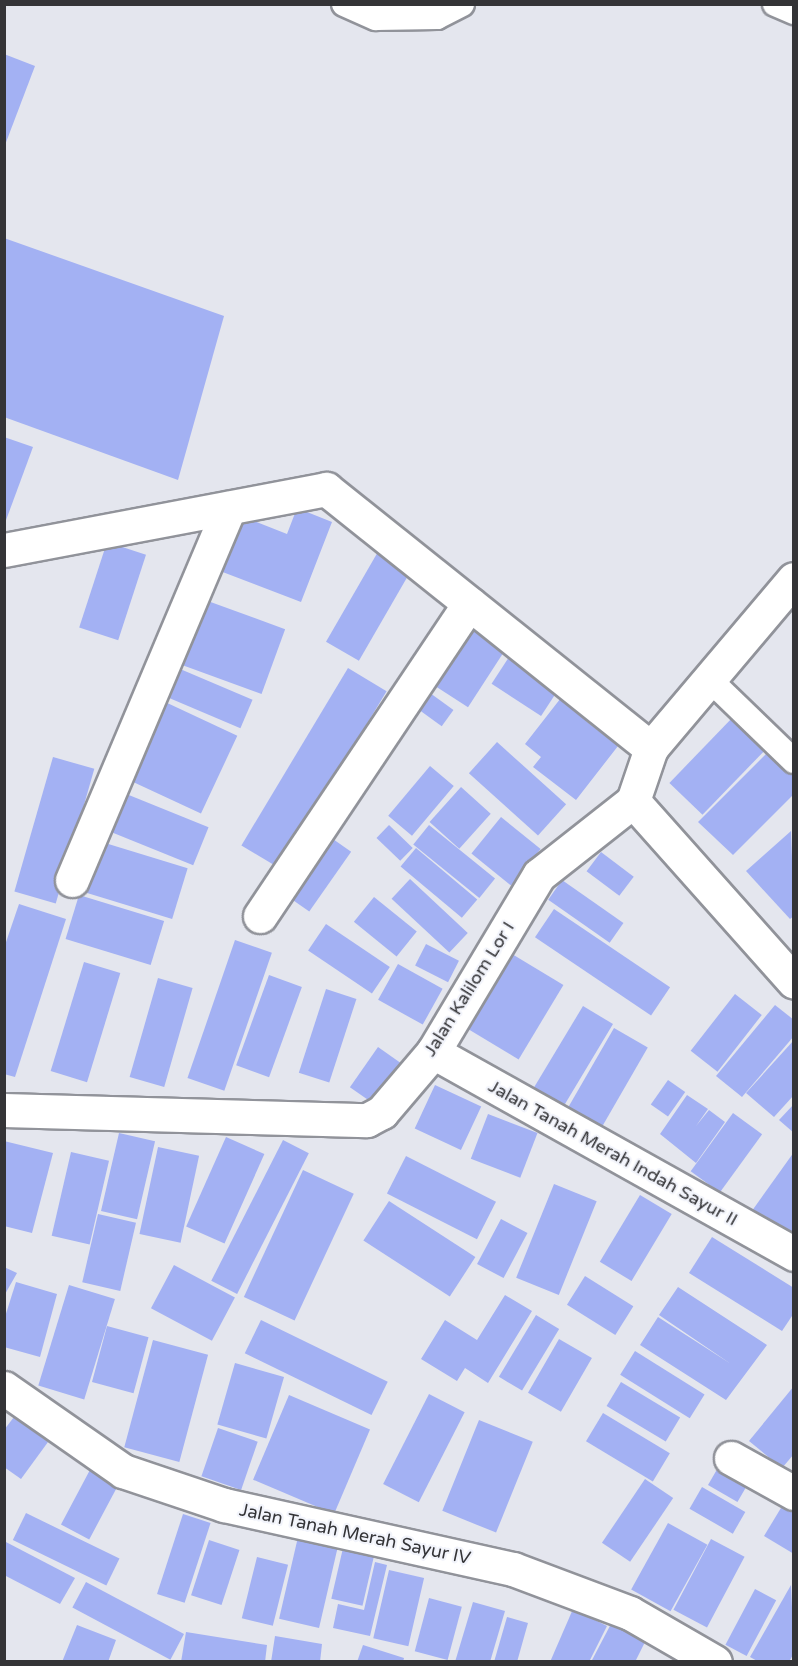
<!DOCTYPE html>
<style>
body{margin:0}
#map{position:relative;width:798px;height:1666px;overflow:hidden;background:#e4e6ee;font-family:"Varela Round",sans-serif}
div>[style]{position:absolute}
[style*='--x']{left:calc(var(--x)*1px);top:calc(var(--y)*1px);width:calc(var(--w)*1px);rotate:calc(var(--a)*1deg)}
.building>*{inset:0;background:#a3b1f3;transform-origin:0 0}
.roads{filter:drop-shadow(2px 0 #91939a) drop-shadow(-2px 0 #91939a) drop-shadow(0 2px #91939a) drop-shadow(0 -2px #91939a)}
.service>*{height:24px;margin:-12px;padding:0 12px;transform-origin:12px;border-radius:12px;background:#fff}
.minor>*{height:33px;margin:-16.5px;padding:0 16.5px;transform-origin:16.5px;border-radius:16.5px;background:#fff}
span{translate:-50% -50%;white-space:nowrap;text-align:center;line-height:1.15;-webkit-text-stroke:4.5px #f2f4fb;paint-order:stroke}
.street-label{font-size:18px;color:#343437}
.frame{position:absolute;inset:0;border:6px solid #343437;pointer-events:none}
</style>
<div id="map">
<div class="building">
<div style="clip-path:polygon(4px 54px,35px 66px,5px 145px,4px 145px)"></div>
<div style="clip-path:polygon(4px 238px,224px 316px,178px 480px,4px 417px)"></div>
<div style="clip-path:polygon(4px 437px,33px 447px,5px 523px,4px 523px)"></div>
<div style="clip-path:polygon(297px 508px,332px 522px,301px 602px,220px 571px,241px 516px,287px 534px)"></div>
<div style="left:107px;top:542px;width:41px;height:90px;rotate:18deg"></div>
<div style="left:379px;top:550px;width:38px;height:106px;rotate:30deg"></div>
<div style="left:194px;top:596px;width:97px;height:69px;rotate:20deg"></div>
<div style="left:472px;top:624px;width:42px;height:72px;rotate:33deg"></div>
<div style="left:509px;top:657px;width:59px;height:32px;rotate:33deg"></div>
<div style="left:166px;top:663px;width:94px;height:31px;rotate:23deg"></div>
<div style="left:348px;top:668px;width:45px;height:207px;rotate:31deg"></div>
<div style="left:430px;top:693px;width:29px;height:20px;rotate:36deg"></div>
<div style="clip-path:polygon(564px 694px,591px 715px,586px 721px,618px 746px,576px 800px,533px 767px,541px 757px,525px 744px)"></div>
<div style="left:163px;top:701px;width:82px;height:86px;rotate:25deg"></div>
<div style="left:734px;top:716px;width:46px;height:93px;rotate:44deg"></div>
<div style="left:497px;top:742px;width:93px;height:42px;rotate:42deg"></div>
<div style="clip-path:polygon(769px 751px,794px 775px,794px 794px,733px 855px,698px 822px)"></div>
<div style="left:53px;top:757px;width:43px;height:140px;rotate:16deg"></div>
<div style="left:430px;top:766px;width:31px;height:65px;rotate:40deg"></div>
<div style="left:461px;top:787px;width:40px;height:47px;rotate:42deg"></div>
<div style="left:114px;top:789px;width:102px;height:41px;rotate:22deg"></div>
<div style="left:501px;top:817px;width:51px;height:47px;rotate:39deg"></div>
<div style="left:389px;top:825px;width:33px;height:18px;rotate:44deg"></div>
<div style="left:429px;top:825px;width:85px;height:25px;rotate:39deg"></div>
<div style="left:320px;top:830px;width:38px;height:73px;rotate:35deg"></div>
<div style="clip-path:polygon(791px 831px,794px 916px,790px 919px,746px 871px)"></div>
<div style="left:92px;top:839px;width:100px;height:53px;rotate:17deg"></div>
<div style="left:416px;top:848px;width:80px;height:24px;rotate:40deg"></div>
<div style="left:601px;top:852px;width:41px;height:24px;rotate:37deg"></div>
<div style="left:410px;top:879px;width:79px;height:27px;rotate:43deg"></div>
<div style="left:562px;top:880px;width:75px;height:24px;rotate:35deg"></div>
<div style="left:79px;top:895px;width:89px;height:46px;rotate:17deg"></div>
<div style="left:374px;top:897px;width:55px;height:32px;rotate:39deg"></div>
<div style="clip-path:polygon(19px 904px,66px 919px,15px 1077px,4px 1074px,4px 948px)"></div>
<div style="left:554px;top:909px;width:140px;height:34px;rotate:34deg"></div>
<div style="left:326px;top:924px;width:77px;height:32px;rotate:34deg"></div>
<div style="left:235px;top:940px;width:39px;height:146px;rotate:19deg"></div>
<div style="left:426px;top:944px;width:37px;height:24px;rotate:27deg"></div>
<div style="left:512px;top:954px;width:60px;height:87px;rotate:31deg"></div>
<div style="left:84px;top:962px;width:38px;height:114px;rotate:17deg"></div>
<div style="left:398px;top:964px;width:51px;height:41px;rotate:29deg"></div>
<div style="left:269px;top:975px;width:35px;height:96px;rotate:20deg"></div>
<div style="left:158px;top:978px;width:36px;height:103px;rotate:16deg"></div>
<div style="left:326px;top:989px;width:32px;height:88px;rotate:18deg"></div>
<div style="left:735px;top:994px;width:34px;height:72px;rotate:38deg"></div>
<div style="clip-path:polygon(775px 1005px,794px 1020px,794px 1036px,742px 1097px,716px 1076px)"></div>
<div style="left:583px;top:1006px;width:35px;height:106px;rotate:31deg"></div>
<div style="left:614px;top:1028px;width:39px;height:99px;rotate:30deg"></div>
<div style="clip-path:polygon(794px 1040px,794px 1095px,774px 1117px,746px 1093px)"></div>
<div style="left:378px;top:1047px;width:29px;height:49px;rotate:35deg"></div>
<div style="left:668px;top:1080px;width:21px;height:30px;rotate:35deg"></div>
<div style="left:435px;top:1085px;width:51px;height:48px;rotate:25deg"></div>
<div style="clip-path:polygon(687px 1095px,708px 1109px,696px 1126px,709px 1110px,725px 1122px,696px 1163px,660px 1134px)"></div>
<div style="clip-path:polygon(794px 1104px,794px 1133px,779px 1120px)"></div>
<div style="left:733px;top:1113px;width:36px;height:72px;rotate:36deg"></div>
<div style="left:488px;top:1114px;width:53px;height:48px;rotate:21deg"></div>
<div style="left:119px;top:1133px;width:37px;height:80px;rotate:13deg"></div>
<div style="left:226px;top:1137px;width:42px;height:98px;rotate:24deg"></div>
<div style="left:283px;top:1140px;width:29px;height:158px;rotate:27deg"></div>
<div style="clip-path:polygon(4px 1141px,53px 1153px,32px 1233px,4px 1226px)"></div>
<div style="left:158px;top:1147px;width:42px;height:89px;rotate:12deg"></div>
<div style="left:71px;top:1152px;width:39px;height:86px;rotate:13deg"></div>
<div style="clip-path:polygon(794px 1152px,794px 1238px,749px 1215px)"></div>
<div style="left:406px;top:1156px;width:101px;height:42px;rotate:27deg"></div>
<div style="left:303px;top:1170px;width:56px;height:140px;rotate:25deg"></div>
<div style="left:554px;top:1184px;width:46px;height:101px;rotate:22deg"></div>
<div style="left:640px;top:1195px;width:37px;height:78px;rotate:31deg"></div>
<div style="left:389px;top:1201px;width:103px;height:47px;rotate:33deg"></div>
<div style="left:98px;top:1214px;width:39px;height:70px;rotate:13deg"></div>
<div style="left:501px;top:1219px;width:30px;height:51px;rotate:28deg"></div>
<div style="clip-path:polygon(712px 1237px,794px 1288px,794px 1313px,782px 1331px,689px 1273px)"></div>
<div style="left:174px;top:1265px;width:69px;height:49px;rotate:28deg"></div>
<div style="clip-path:polygon(4px 1267px,17px 1273px,4px 1296px)"></div>
<div style="left:585px;top:1276px;width:57px;height:34px;rotate:32deg"></div>
<div style="clip-path:polygon(16px 1282px,57px 1294px,40px 1357px,4px 1347px,4px 1320px)"></div>
<div style="left:69px;top:1285px;width:48px;height:105px;rotate:17deg"></div>
<div style="clip-path:polygon(678px 1287px,767px 1345px,726px 1400px,640px 1345px,658px 1317px,731px 1364px,659px 1315px)"></div>
<div style="clip-path:polygon(505px 1295px,532px 1311px,488px 1383px,465px 1368px,457px 1381px,421px 1359px,445px 1320px,477px 1340px)"></div>
<div style="left:536px;top:1315px;width:27px;height:72px;rotate:31deg"></div>
<div style="left:261px;top:1320px;width:141px;height:37px;rotate:26deg"></div>
<div style="left:107px;top:1326px;width:43px;height:58px;rotate:15deg"></div>
<div style="left:559px;top:1339px;width:38px;height:62px;rotate:30deg"></div>
<div style="left:153px;top:1340px;width:57px;height:111px;rotate:15deg"></div>
<div style="left:635px;top:1351px;width:82px;height:28px;rotate:32deg"></div>
<div style="left:235px;top:1363px;width:51px;height:64px;rotate:16deg"></div>
<div style="left:621px;top:1382px;width:69px;height:28px;rotate:31deg"></div>
<div style="clip-path:polygon(794px 1386px,794px 1454px,782px 1468px,749px 1441px)"></div>
<div style="left:429px;top:1394px;width:40px;height:101px;rotate:27deg"></div>
<div style="left:289px;top:1395px;width:88px;height:92px;rotate:23deg"></div>
<div style="left:603px;top:1413px;width:78px;height:33px;rotate:31deg"></div>
<div style="clip-path:polygon(14px 1417px,48px 1442px,21px 1479px,4px 1467px,4px 1430px)"></div>
<div style="left:479px;top:1420px;width:58px;height:98px;rotate:22deg"></div>
<div style="left:218px;top:1428px;width:42px;height:51px;rotate:19deg"></div>
<div style="left:719px;top:1466px;width:34px;height:22px;rotate:30deg"></div>
<div style="left:91px;top:1468px;width:32px;height:64px;rotate:28deg"></div>
<div style="left:645px;top:1479px;width:34px;height:77px;rotate:34deg"></div>
<div style="left:702px;top:1487px;width:50px;height:25px;rotate:30deg"></div>
<div style="clip-path:polygon(787px 1498px,794px 1502px,794px 1554px,764px 1536px)"></div>
<div style="left:26px;top:1513px;width:104px;height:30px;rotate:26deg"></div>
<div style="left:183px;top:1514px;width:29px;height:84px;rotate:18deg"></div>
<div style="left:668px;top:1523px;width:45px;height:76px;rotate:29deg"></div>
<div style="left:298px;top:1537px;width:41px;height:84px;rotate:13deg"></div>
<div style="left:711px;top:1539px;width:38px;height:80px;rotate:28deg"></div>
<div style="left:209px;top:1540px;width:32px;height:58px;rotate:18deg"></div>
<div style="clip-path:polygon(4px 1541px,75px 1578px,60px 1604px,4px 1575px)"></div>
<div style="left:343px;top:1548px;width:32px;height:52px;rotate:13deg"></div>
<div style="left:257px;top:1557px;width:32px;height:63px;rotate:14deg"></div>
<div style="clip-path:polygon(375px 1562px,387px 1565px,370px 1636px,333px 1628px,338px 1604px,364px 1610px)"></div>
<div style="left:389px;top:1570px;width:36px;height:70px;rotate:13deg"></div>
<div style="left:86px;top:1582px;width:111px;height:29px;rotate:28deg"></div>
<div style="clip-path:polygon(791px 1585px,794px 1653px,789px 1662px,759px 1662px,750px 1657px)"></div>
<div style="left:755px;top:1589px;width:24px;height:63px;rotate:28deg"></div>
<div style="left:429px;top:1598px;width:34px;height:55px;rotate:15deg"></div>
<div style="clip-path:polygon(473px 1602px,505px 1611px,490px 1662px,455px 1662px)"></div>
<div style="clip-path:polygon(573px 1609px,607px 1626px,589px 1662px,550px 1662px)"></div>
<div style="clip-path:polygon(507px 1617px,528px 1623px,517px 1662px,494px 1662px)"></div>
<div style="clip-path:polygon(612px 1622px,646px 1640px,635px 1662px,591px 1662px)"></div>
<div style="clip-path:polygon(77px 1625px,116px 1640px,108px 1662px,62px 1662px)"></div>
<div style="clip-path:polygon(186px 1632px,267px 1645px,265px 1662px,181px 1662px)"></div>
<div style="clip-path:polygon(275px 1636px,322px 1644px,320px 1662px,271px 1662px)"></div>
<div style="clip-path:polygon(363px 1645px,404px 1658px,403px 1662px,357px 1662px)"></div>
</div>
<div class="roads">
<div class="service">
<div style="--x:344;--y:4;--w:35;--a:24"></div>
<div style="--x:376;--y:18;--w:61;--a:-0.9"></div>
<div style="--x:437;--y:17;--w:28;--a:-27"></div>
<div style="--x:775;--y:4;--w:21;--a:23"></div>
<div style="--x:709;--y:679;--w:118;--a:44"></div>
</div>
<div class="minor">
<div style="--x:4;--y:550;--w:328;--a:-10.7"></div>
<div style="--x:326;--y:489;--w:416;--a:38.6"></div>
<div style="--x:633;--y:801;--w:56;--a:-71.2"></div>
<div style="--x:651;--y:748;--w:221;--a:-49.8"></div>
<div style="--x:72;--y:880;--w:404;--a:-67.1"></div>
<div style="--x:260;--y:916;--w:376;--a:-56.2"></div>
<div style="--x:433;--y:1052;--w:414;--a:29.2"></div>
<div style="--x:4;--y:1110;--w:363;--a:1.6"></div>
<div style="--x:367;--y:1120;--w:17;--a:-28"></div>
<div style="--x:382;--y:1112;--w:79;--a:-49.6"></div>
<div style="--x:433;--y:1052;--w:206;--a:-59.1"></div>
<div style="--x:539;--y:875;--w:120;--a:-38.2"></div>
<div style="--x:633;--y:801;--w:242;--a:48.3"></div>
<div style="--x:4;--y:1388;--w:145;--a:34.9"></div>
<div style="--x:123;--y:1471;--w:107;--a:18.6"></div>
<div style="--x:224;--y:1505;--w:296;--a:12.5"></div>
<div style="--x:513;--y:1569;--w:125;--a:20.6"></div>
<div style="--x:630;--y:1613;--w:98;--a:30"></div>
<div style="--x:731;--y:1458;--w:72;--a:29.1"></div>
</div>
</div>
<div class="street-label">
<span style="left:469px;top:989px;rotate:-58deg">Jalan Kalilom Lor I</span>
<span style="left:613px;top:1153px;rotate:29deg">Jalan Tanah Merah Indah Sayur II</span>
<span style="left:355px;top:1534px;rotate:12deg">Jalan Tanah Merah Sayur IV</span>
</div>
<div class="frame"></div>
</div>
